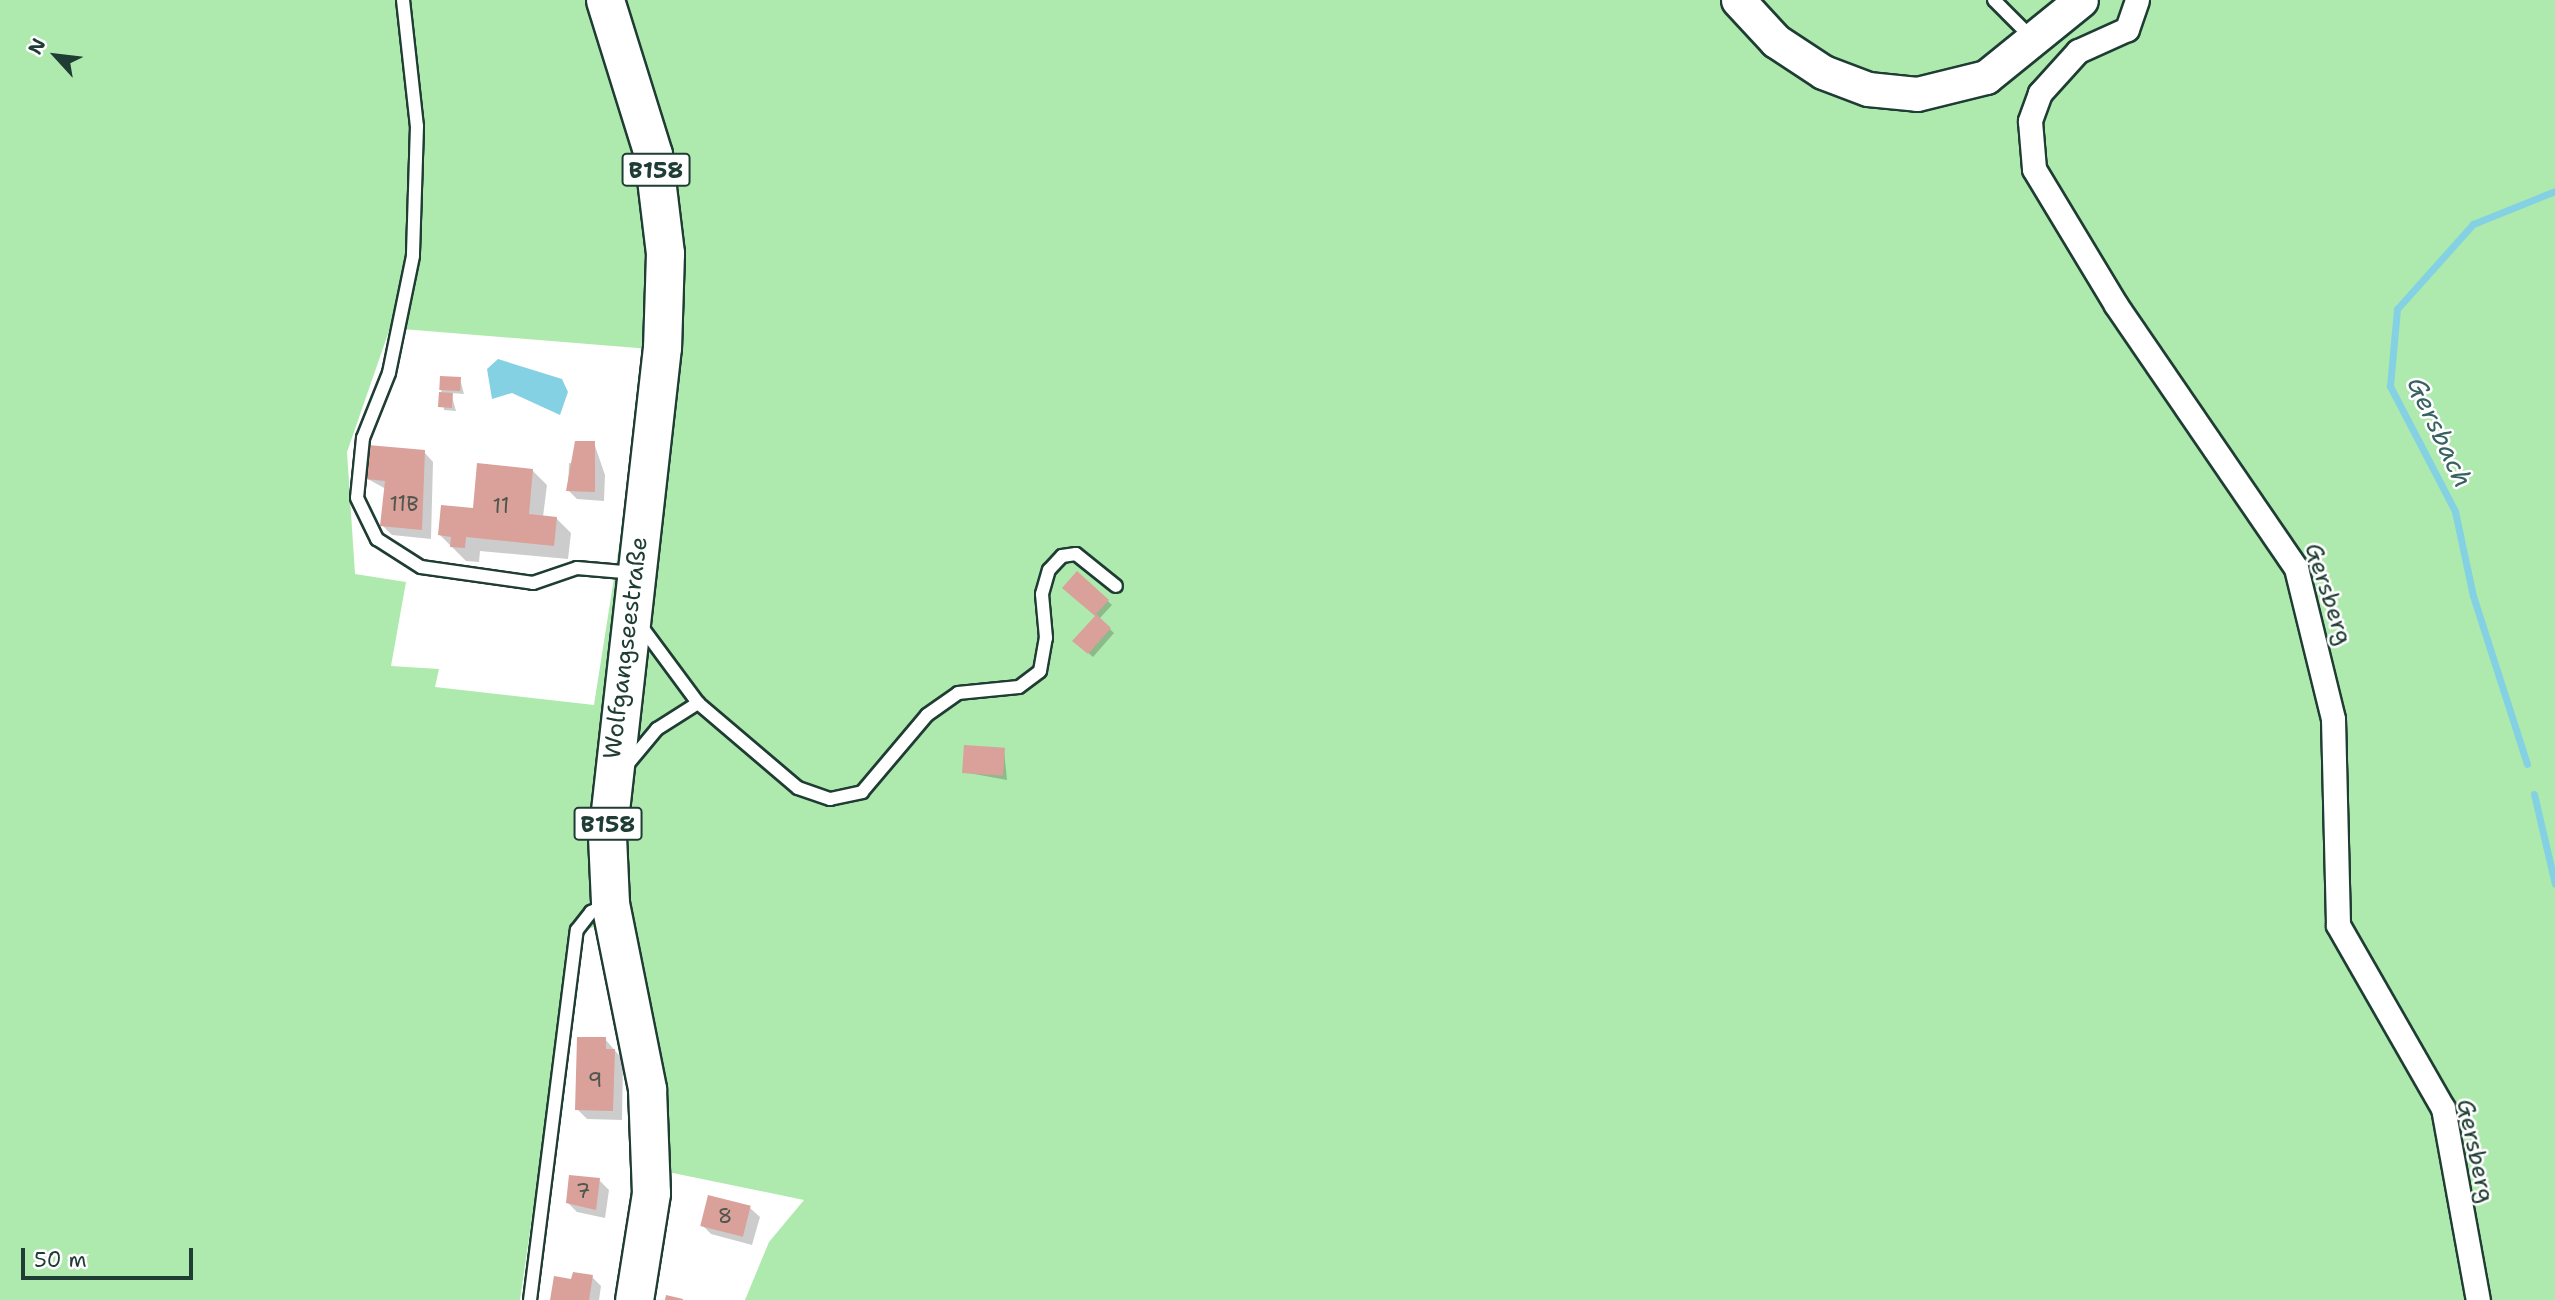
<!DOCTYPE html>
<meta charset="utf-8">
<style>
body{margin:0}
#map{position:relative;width:2555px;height:1300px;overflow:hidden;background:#fff;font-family:"Shantell Sans",sans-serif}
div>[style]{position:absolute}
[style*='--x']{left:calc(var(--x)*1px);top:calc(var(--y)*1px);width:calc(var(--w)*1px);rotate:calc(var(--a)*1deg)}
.green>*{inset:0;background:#aee9ae}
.water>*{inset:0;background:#85d1e4}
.shadow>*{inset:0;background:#0003}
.stream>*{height:7px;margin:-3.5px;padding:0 3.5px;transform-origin:3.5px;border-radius:3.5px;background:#85d1e4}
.building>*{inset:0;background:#daa09a;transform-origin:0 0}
.roads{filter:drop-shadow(2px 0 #1f3d34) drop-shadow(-2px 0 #1f3d34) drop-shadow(0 2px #1f3d34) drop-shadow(0 -2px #1f3d34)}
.service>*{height:12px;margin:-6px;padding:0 6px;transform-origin:6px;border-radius:6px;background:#fff}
.minor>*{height:23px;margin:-11.5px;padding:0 11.5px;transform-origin:11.5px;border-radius:11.5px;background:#fff}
.secondary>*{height:33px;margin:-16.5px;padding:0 16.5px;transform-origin:16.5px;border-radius:16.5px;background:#fff}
.primary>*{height:37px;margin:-18.5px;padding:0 18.5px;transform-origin:18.5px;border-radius:18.5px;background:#fff}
span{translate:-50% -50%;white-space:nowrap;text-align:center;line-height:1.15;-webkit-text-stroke:5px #fff;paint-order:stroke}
.number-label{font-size:21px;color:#4e564e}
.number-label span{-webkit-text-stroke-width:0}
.shield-label span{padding:2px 5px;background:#fff;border:2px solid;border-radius:5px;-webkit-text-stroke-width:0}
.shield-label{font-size:23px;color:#1f3d34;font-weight:700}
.street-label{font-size:24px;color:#1f3d34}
.water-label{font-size:26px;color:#386260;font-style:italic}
.north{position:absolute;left:21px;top:21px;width:70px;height:70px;-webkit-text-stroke:5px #fff;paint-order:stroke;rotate:297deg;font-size:19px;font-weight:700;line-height:28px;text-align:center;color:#1f3d34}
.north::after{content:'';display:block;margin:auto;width:24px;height:32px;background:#1f3d34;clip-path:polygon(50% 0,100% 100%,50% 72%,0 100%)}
.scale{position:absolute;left:21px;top:1248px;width:172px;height:32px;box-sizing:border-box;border:4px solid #1f3d34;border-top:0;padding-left:9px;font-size:21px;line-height:24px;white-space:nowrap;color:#1f3d34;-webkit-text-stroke:5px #fff;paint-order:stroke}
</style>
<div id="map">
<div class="green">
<div style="clip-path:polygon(evenodd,0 0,2555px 0,2555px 1300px,745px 1300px,769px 1242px,804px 1200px,634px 1165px,623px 1042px,594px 927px,573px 935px,520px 1300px,0 1300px,0 0,390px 328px,650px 349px,594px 705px,435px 687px,439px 669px,391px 666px,406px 582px,355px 574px,347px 452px,390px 328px)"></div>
</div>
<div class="water">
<div style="clip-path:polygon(498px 359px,562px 379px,568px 392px,560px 415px,512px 393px,492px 399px,487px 369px)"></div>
</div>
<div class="shadow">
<div style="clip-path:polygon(460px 379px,464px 394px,451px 393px,456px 411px,444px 410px,441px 389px)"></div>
<div style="clip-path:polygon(594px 443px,605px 475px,604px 501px,577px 499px,568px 490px,569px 463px,579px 464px)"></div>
<div style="clip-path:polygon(424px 452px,433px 462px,431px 539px,392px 535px,382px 525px,386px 489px,366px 478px)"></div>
<div style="clip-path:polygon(532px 470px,547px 485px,543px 517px,556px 518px,571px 533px,568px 559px,480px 551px,479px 562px,466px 561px,440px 535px)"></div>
<div style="clip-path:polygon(1077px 573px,1112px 605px,1099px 619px,1114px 633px,1093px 657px,1075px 641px,1097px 616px)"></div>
<div style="clip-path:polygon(1004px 750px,1007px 780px,963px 772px)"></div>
<div style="clip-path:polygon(605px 1039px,623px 1060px,622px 1120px,587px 1119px,577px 1109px)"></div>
<div style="clip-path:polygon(599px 1180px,609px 1190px,605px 1218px,577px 1212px,568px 1203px)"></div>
<div style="clip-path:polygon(750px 1208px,760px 1217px,752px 1245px,711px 1234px,702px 1225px)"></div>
<div style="clip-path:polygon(592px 1277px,601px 1286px,599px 1300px,552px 1300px,573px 1281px)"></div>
</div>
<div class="stream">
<div style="--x:2527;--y:764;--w:176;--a:-107.8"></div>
<div style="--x:2473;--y:596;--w:87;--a:-102"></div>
<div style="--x:2455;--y:511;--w:141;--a:-117.5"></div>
<div style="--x:2390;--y:386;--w:77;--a:-84.8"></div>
<div style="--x:2397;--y:309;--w:114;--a:-48.2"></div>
<div style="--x:2473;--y:224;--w:88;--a:-21.9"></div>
<div style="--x:2534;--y:794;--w:92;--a:76.9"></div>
</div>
<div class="building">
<div style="left:440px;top:376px;width:21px;height:14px;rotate:3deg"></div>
<div style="left:439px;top:392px;width:14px;height:15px;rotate:4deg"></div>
<div style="clip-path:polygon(575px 441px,595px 441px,595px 492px,566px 491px)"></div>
<div style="clip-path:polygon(368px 445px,425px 450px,422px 530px,380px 526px,385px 481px,365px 479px)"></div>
<div style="clip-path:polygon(477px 463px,533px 469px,529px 514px,557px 517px,554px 546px,466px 537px,465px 548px,450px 547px,451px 537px,438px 535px,441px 505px,473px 508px)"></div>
<div style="clip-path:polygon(1077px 571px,1109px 600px,1096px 614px,1111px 628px,1088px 654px,1072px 641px,1095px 616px,1062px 588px)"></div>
<div style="left:964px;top:745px;width:41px;height:28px;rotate:4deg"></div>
<div style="clip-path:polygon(577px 1037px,606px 1037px,606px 1049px,615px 1049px,613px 1111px,575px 1110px)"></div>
<div style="clip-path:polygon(569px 1175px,600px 1178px,596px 1210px,566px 1203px)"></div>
<div style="left:708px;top:1195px;width:44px;height:32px;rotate:14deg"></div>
<div style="clip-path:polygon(573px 1272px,593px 1275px,589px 1300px,550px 1300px,554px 1276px,571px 1279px)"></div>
<div style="clip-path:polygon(666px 1295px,683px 1299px,683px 1300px,665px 1300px)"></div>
</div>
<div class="roads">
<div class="service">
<div style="--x:403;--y:0;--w:127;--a:83.7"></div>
<div style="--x:417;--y:126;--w:130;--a:91.8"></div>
<div style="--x:413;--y:256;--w:119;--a:101.6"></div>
<div style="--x:389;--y:373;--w:70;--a:111.8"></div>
<div style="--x:363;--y:438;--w:60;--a:95.7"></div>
<div style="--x:357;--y:498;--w:46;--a:64"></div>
<div style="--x:377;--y:539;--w:52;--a:32.5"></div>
<div style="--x:421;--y:567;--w:113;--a:8.1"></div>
<div style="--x:533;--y:583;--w:46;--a:-18.8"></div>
<div style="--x:577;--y:568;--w:58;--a:4.9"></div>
<div style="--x:1994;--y:0;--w:55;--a:45"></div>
<div style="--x:635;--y:627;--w:9;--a:18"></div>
<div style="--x:644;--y:630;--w:91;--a:53.5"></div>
<div style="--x:698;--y:703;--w:131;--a:40.4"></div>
<div style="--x:798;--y:788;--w:34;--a:19"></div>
<div style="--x:830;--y:799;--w:33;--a:-12"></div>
<div style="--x:862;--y:792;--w:101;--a:-49.8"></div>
<div style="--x:927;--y:715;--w:38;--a:-35"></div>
<div style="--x:958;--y:693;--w:61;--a:-5.6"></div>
<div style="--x:1019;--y:687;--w:26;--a:-37"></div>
<div style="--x:1040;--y:671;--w:34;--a:-80"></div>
<div style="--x:1046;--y:638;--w:44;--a:-95.2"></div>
<div style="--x:1042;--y:594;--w:25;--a:-74"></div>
<div style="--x:1049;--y:570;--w:19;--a:-47"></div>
<div style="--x:1062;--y:556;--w:14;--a:-8"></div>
<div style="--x:1076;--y:554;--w:51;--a:38.7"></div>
<div style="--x:622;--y:771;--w:55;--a:-50.2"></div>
<div style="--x:657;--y:729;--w:49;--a:-32.4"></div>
<div style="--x:530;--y:1300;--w:373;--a:-82.8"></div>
<div style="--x:577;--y:930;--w:23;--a:-52"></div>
<div style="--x:591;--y:912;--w:17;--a:-24"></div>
</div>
<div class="minor">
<div style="--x:2137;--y:0;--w:31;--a:109"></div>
<div style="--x:2127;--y:29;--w:54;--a:155.8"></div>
<div style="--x:2078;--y:51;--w:57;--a:132.1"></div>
<div style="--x:2040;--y:93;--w:30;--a:110"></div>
<div style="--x:2030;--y:121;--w:48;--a:85.2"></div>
<div style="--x:2034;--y:169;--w:159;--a:58.9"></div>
<div style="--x:2116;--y:305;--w:319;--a:55.6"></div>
<div style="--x:2296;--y:568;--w:155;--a:76.2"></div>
<div style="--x:2333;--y:719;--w:206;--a:88.6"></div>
<div style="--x:2338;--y:925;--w:211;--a:60.2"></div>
<div style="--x:2443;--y:1108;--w:195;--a:79.7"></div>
</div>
<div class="secondary">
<div style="--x:1738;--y:0;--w:56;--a:47.2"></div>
<div style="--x:1776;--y:41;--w:56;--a:33.4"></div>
<div style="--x:1823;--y:72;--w:48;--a:20.7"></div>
<div style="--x:1868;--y:89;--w:49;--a:5.8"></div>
<div style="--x:1917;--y:94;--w:71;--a:-13.8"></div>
<div style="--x:1986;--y:77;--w:122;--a:-39"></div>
</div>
<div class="primary">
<div style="--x:605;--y:0;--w:161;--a:72.7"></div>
<div style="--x:653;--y:154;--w:100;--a:83.1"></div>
<div style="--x:665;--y:253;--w:94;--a:91.8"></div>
<div style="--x:662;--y:347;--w:492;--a:96.4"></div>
<div style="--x:607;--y:836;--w:67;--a:87.4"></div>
<div style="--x:610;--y:903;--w:190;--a:78.7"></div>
<div style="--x:647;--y:1089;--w:104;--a:87.8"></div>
<div style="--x:651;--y:1193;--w:108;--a:99"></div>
</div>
</div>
<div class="number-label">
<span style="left:404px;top:504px">11B</span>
<span style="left:501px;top:506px">11</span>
<span style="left:595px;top:1080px">9</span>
<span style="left:583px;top:1191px">7</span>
<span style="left:725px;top:1216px">8</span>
</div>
<div class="shield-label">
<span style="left:656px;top:170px">B158</span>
<span style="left:608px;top:824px">B158</span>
</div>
<div class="street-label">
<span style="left:2328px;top:594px;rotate:72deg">Gersberg</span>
<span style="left:626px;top:648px;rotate:-83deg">Wolfgangseestraße</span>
<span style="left:2475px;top:1151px;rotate:78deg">Gersberg</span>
</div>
<div class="water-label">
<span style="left:2440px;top:432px;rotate:65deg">Gersbach</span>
</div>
<div class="north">N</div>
<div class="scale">50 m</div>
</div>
